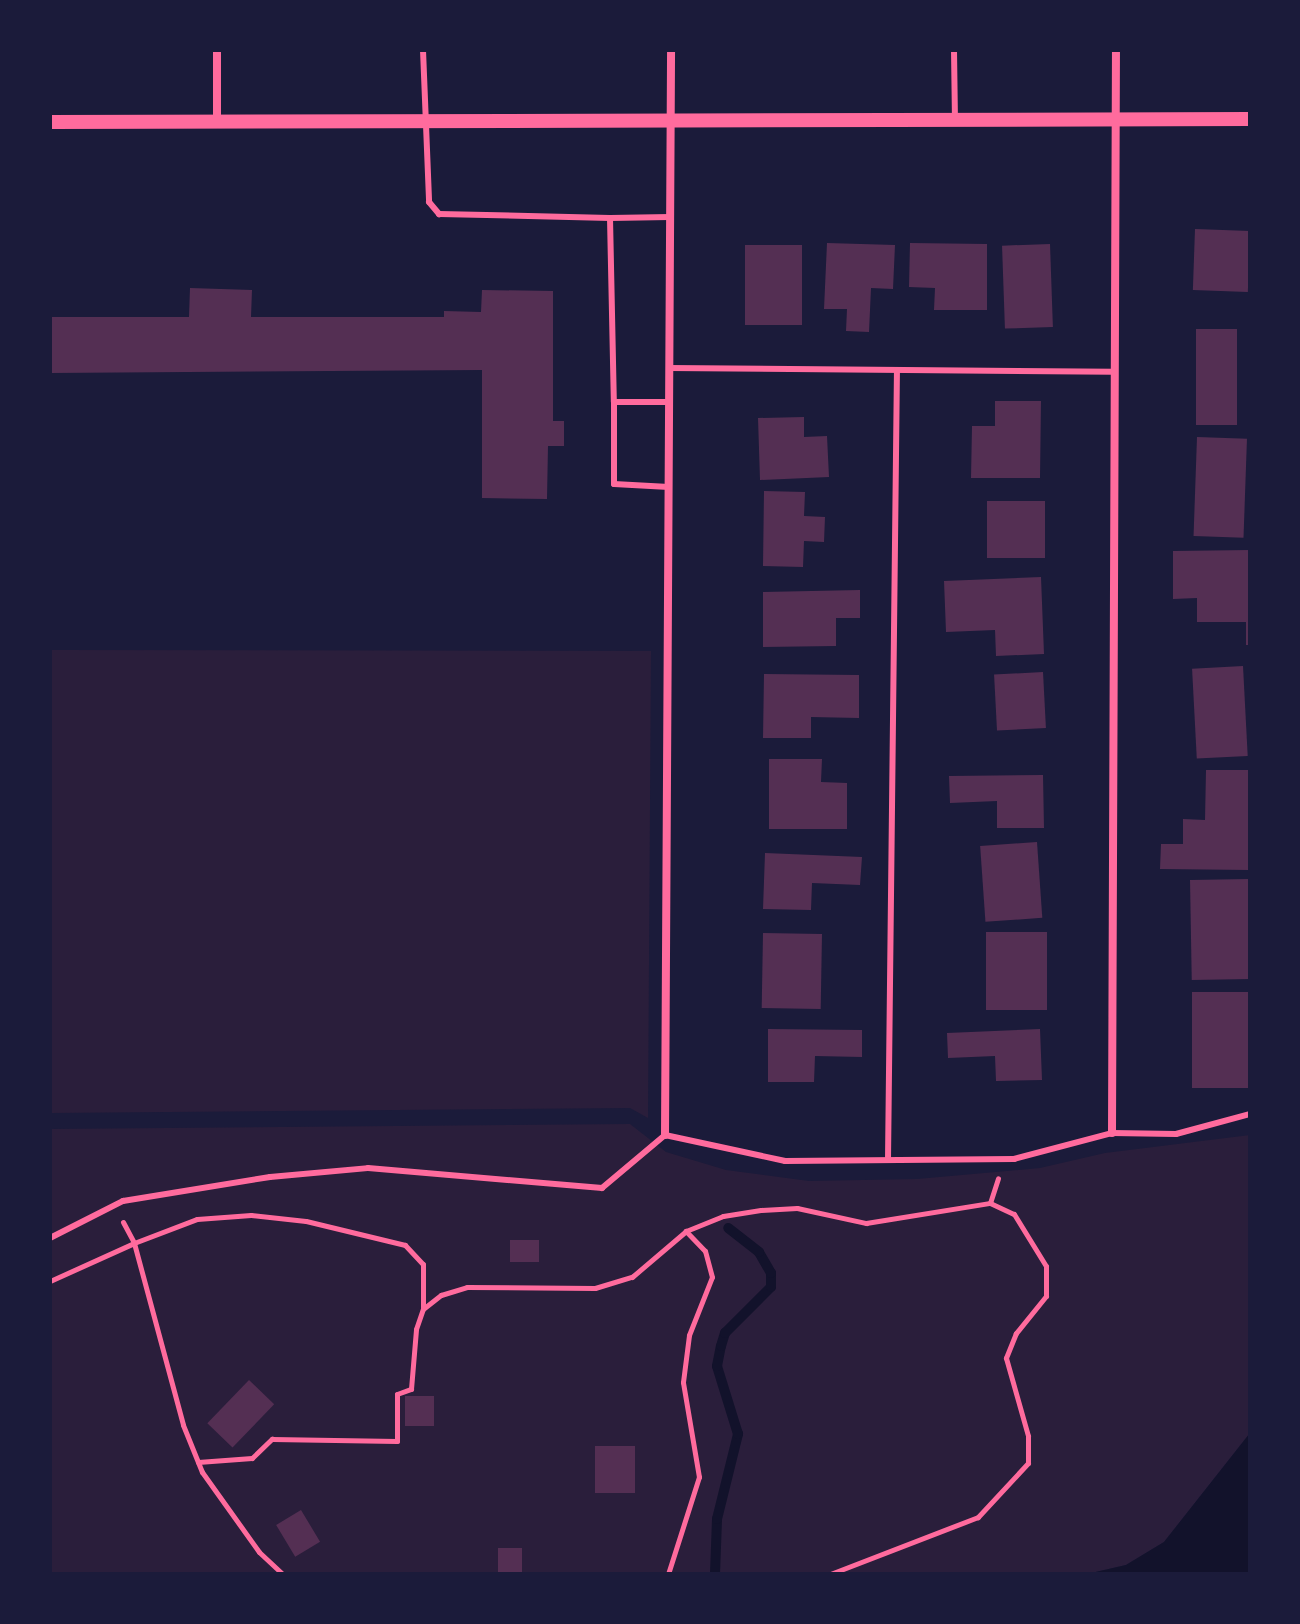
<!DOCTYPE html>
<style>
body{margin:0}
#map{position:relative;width:1300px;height:1624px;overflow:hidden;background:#1b1b3a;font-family:Roboto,sans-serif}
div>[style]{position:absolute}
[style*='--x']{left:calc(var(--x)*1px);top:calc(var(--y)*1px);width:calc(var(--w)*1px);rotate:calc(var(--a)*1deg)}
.green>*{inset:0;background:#2a1e3b}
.water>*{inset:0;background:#12122b}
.stream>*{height:10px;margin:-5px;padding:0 5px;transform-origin:5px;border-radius:5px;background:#12122b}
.building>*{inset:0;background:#542f53;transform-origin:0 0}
.path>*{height:5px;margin:-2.5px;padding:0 2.5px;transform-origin:2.5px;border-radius:2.5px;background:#ff6b9d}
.service>*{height:6px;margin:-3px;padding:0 3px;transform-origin:3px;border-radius:3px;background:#ff6b9d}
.minor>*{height:8px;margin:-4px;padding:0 4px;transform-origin:4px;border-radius:4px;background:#ff6b9d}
.tertiary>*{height:14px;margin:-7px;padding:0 7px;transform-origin:7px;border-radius:7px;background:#ff6b9d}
span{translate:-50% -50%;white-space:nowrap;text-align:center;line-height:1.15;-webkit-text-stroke:6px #1b1b3a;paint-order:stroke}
.frame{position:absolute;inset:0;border:52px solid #1b1b3a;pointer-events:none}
</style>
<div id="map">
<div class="green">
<div style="clip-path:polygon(50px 650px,651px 651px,648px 1118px,630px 1108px,50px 1113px)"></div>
<div style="clip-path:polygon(630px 1124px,666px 1152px,726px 1170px,809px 1181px,917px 1179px,1040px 1168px,1105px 1153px,1250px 1135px,1250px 1433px,1164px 1542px,1126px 1565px,1087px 1574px,50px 1574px,50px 1129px)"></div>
</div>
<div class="water">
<div style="clip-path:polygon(1250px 1433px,1250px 1574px,1087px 1574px,1126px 1565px,1164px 1542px)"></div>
</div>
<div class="stream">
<div style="--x:715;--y:1574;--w:55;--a:-87.9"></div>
<div style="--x:717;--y:1519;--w:88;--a:-76.1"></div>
<div style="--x:738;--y:1434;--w:71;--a:-107.2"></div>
<div style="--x:717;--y:1366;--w:20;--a:-79"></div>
<div style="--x:721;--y:1346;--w:14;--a:-73"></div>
<div style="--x:725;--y:1333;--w:65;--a:-45"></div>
<div style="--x:771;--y:1287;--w:14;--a:-90"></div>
<div style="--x:771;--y:1273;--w:24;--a:-120"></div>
<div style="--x:759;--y:1252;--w:39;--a:-142"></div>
</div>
<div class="building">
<div style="left:1195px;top:229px;width:55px;height:61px;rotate:2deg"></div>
<div style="clip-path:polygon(827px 243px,895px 245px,893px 289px,871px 288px,869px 332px,846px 331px,847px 309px,824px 309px)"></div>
<div style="clip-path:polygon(910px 243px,987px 244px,987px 310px,934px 310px,935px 288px,909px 287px)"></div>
<div style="left:1050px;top:244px;width:83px;height:48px;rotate:88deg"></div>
<div style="left:745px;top:245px;width:57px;height:80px"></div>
<div style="clip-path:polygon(190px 288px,252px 290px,251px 317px,444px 317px,444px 311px,481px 312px,482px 290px,553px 291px,553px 421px,564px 421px,564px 446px,548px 446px,547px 499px,482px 498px,482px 370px,50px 373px,50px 317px,189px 317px)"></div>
<div style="left:1196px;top:329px;width:41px;height:96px"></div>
<div style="clip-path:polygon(995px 401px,1041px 401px,1040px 478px,971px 478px,972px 426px,995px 426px)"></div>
<div style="clip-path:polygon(804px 417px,804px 437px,827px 436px,829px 477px,760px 480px,758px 418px)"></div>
<div style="left:1197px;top:437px;width:50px;height:99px;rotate:2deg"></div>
<div style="clip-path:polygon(764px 491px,805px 492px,804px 516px,825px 517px,824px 542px,804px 541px,803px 567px,763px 566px)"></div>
<div style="left:1045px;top:501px;width:57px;height:58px;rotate:90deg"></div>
<div style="clip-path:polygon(1250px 550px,1250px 645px,1246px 645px,1246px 622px,1197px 622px,1197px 598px,1173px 599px,1173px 551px)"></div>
<div style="clip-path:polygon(1041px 577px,1044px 654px,996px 656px,995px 630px,946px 632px,944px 581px)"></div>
<div style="clip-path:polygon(860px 590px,860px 618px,836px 618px,836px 646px,763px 647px,763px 592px)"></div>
<div style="left:1243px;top:666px;width:90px;height:51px;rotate:87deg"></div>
<div style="left:1043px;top:672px;width:56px;height:49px;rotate:87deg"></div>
<div style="clip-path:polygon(764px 674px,859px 675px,859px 718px,811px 717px,811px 738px,763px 738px)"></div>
<div style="clip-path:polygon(769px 759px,822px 759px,821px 782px,847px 783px,847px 829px,769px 829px)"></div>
<div style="clip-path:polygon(1206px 770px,1250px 770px,1250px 870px,1160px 869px,1161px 844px,1183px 844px,1183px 819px,1205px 820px)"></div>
<div style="clip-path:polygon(1043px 775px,1044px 828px,997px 828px,997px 801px,950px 803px,949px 776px)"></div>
<div style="left:1037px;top:842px;width:76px;height:57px;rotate:86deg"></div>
<div style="clip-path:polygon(765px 853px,862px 857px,860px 885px,812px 883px,811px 910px,763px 909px)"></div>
<div style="left:1249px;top:879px;width:100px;height:59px;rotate:89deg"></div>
<div style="left:986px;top:932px;width:61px;height:78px"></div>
<div style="left:763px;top:933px;width:59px;height:75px;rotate:1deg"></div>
<div style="left:1250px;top:992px;width:96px;height:58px;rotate:90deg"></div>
<div style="clip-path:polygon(768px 1029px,862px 1030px,862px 1057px,815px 1056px,814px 1082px,768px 1082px)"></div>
<div style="clip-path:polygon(1040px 1029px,1042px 1080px,996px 1081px,995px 1056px,948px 1058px,947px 1033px)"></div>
<div style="left:510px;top:1240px;width:29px;height:22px"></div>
<div style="left:249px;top:1380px;width:35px;height:60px;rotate:44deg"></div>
<div style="left:405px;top:1396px;width:29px;height:30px"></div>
<div style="left:595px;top:1446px;width:40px;height:47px"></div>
<div style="left:301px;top:1510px;width:37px;height:29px;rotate:59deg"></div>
<div style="left:498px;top:1548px;width:24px;height:26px"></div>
</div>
<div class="path">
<div style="--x:990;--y:1203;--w:26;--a:-72"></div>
<div style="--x:123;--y:1222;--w:24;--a:62"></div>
<div style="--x:134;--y:1243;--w:67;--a:-20.9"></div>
<div style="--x:197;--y:1219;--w:54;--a:-4.2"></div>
<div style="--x:251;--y:1215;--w:55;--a:6.2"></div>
<div style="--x:306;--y:1221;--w:102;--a:13.6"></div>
<div style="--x:405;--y:1245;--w:26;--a:47"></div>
<div style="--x:423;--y:1264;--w:44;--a:90"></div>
<div style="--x:50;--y:1281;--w:92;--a:-24.3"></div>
<div style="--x:134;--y:1243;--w:188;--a:74.9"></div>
<div style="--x:183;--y:1425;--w:51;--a:68"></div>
<div style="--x:202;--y:1472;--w:98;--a:54.5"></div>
<div style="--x:259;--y:1552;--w:33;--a:43"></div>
<div style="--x:198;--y:1462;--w:54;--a:-4.2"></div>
<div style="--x:252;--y:1458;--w:28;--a:-44"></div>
<div style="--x:272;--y:1439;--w:125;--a:0.9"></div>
<div style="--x:397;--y:1441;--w:47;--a:-90"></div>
<div style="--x:397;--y:1394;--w:15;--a:-20"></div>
<div style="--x:411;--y:1389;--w:60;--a:-85.2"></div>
<div style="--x:416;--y:1329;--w:21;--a:-71"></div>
<div style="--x:423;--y:1309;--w:23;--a:-38"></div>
<div style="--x:441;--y:1295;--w:27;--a:-17"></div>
<div style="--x:467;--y:1287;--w:128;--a:0.4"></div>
<div style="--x:595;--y:1288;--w:39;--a:-17"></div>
<div style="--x:632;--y:1277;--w:71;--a:-40.4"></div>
<div style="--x:686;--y:1231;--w:40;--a:-22"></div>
<div style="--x:723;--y:1216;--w:38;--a:-9"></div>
<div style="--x:761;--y:1210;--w:36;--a:-3"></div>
<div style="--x:797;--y:1208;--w:71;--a:12.3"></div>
<div style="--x:866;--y:1223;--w:126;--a:-9.2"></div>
<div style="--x:990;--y:1203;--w:26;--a:25"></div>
<div style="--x:1014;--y:1214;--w:61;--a:58.4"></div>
<div style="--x:1046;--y:1266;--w:30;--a:90"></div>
<div style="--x:1046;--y:1296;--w:48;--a:129"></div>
<div style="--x:1016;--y:1333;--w:27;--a:112"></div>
<div style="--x:1006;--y:1358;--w:81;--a:74.2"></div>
<div style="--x:1028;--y:1436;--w:27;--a:90"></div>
<div style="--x:1028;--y:1463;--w:74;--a:132.8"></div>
<div style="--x:978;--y:1517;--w:159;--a:158.9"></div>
<div style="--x:668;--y:1574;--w:102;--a:-72.3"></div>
<div style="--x:699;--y:1477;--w:96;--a:-99.6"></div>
<div style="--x:683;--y:1382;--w:47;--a:-82.7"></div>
<div style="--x:689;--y:1335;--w:62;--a:-68.4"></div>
<div style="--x:712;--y:1277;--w:27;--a:-105"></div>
<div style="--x:705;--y:1251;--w:28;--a:-134"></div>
</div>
<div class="service">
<div style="--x:423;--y:50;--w:152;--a:87.7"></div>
<div style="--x:429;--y:202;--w:16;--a:50"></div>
<div style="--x:439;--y:214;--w:171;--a:1.3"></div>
<div style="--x:610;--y:218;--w:184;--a:88.8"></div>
<div style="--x:614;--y:402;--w:55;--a:0"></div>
<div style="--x:954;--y:50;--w:68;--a:89.2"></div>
<div style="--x:610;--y:218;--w:60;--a:-1"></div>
<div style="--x:669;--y:368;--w:444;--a:0.5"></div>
<div style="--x:614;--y:402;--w:82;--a:90"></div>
<div style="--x:614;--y:484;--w:55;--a:3.1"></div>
<div style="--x:888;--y:1160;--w:790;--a:-89.35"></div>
<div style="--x:50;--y:1238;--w:82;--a:-26.9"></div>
<div style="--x:123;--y:1201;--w:149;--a:-9.3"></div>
<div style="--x:270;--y:1177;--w:98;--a:-5.2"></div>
<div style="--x:368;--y:1168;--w:235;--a:4.9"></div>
<div style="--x:602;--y:1188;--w:82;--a:-40.1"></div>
<div style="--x:665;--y:1135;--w:123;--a:12.2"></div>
<div style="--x:785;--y:1161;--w:229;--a:-0.5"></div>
<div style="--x:1014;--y:1159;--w:101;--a:-14.9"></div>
<div style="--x:1112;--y:1133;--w:64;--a:0.9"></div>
<div style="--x:1176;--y:1134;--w:77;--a:-15.1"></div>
</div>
<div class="minor">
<div style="--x:217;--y:50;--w:73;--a:90"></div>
<div style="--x:1112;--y:1133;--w:1083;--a:-89.79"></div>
<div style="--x:665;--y:1135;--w:1085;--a:-89.68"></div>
</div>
<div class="tertiary">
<div style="--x:50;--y:122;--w:1200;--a:-0.14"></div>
</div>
<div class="frame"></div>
</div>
